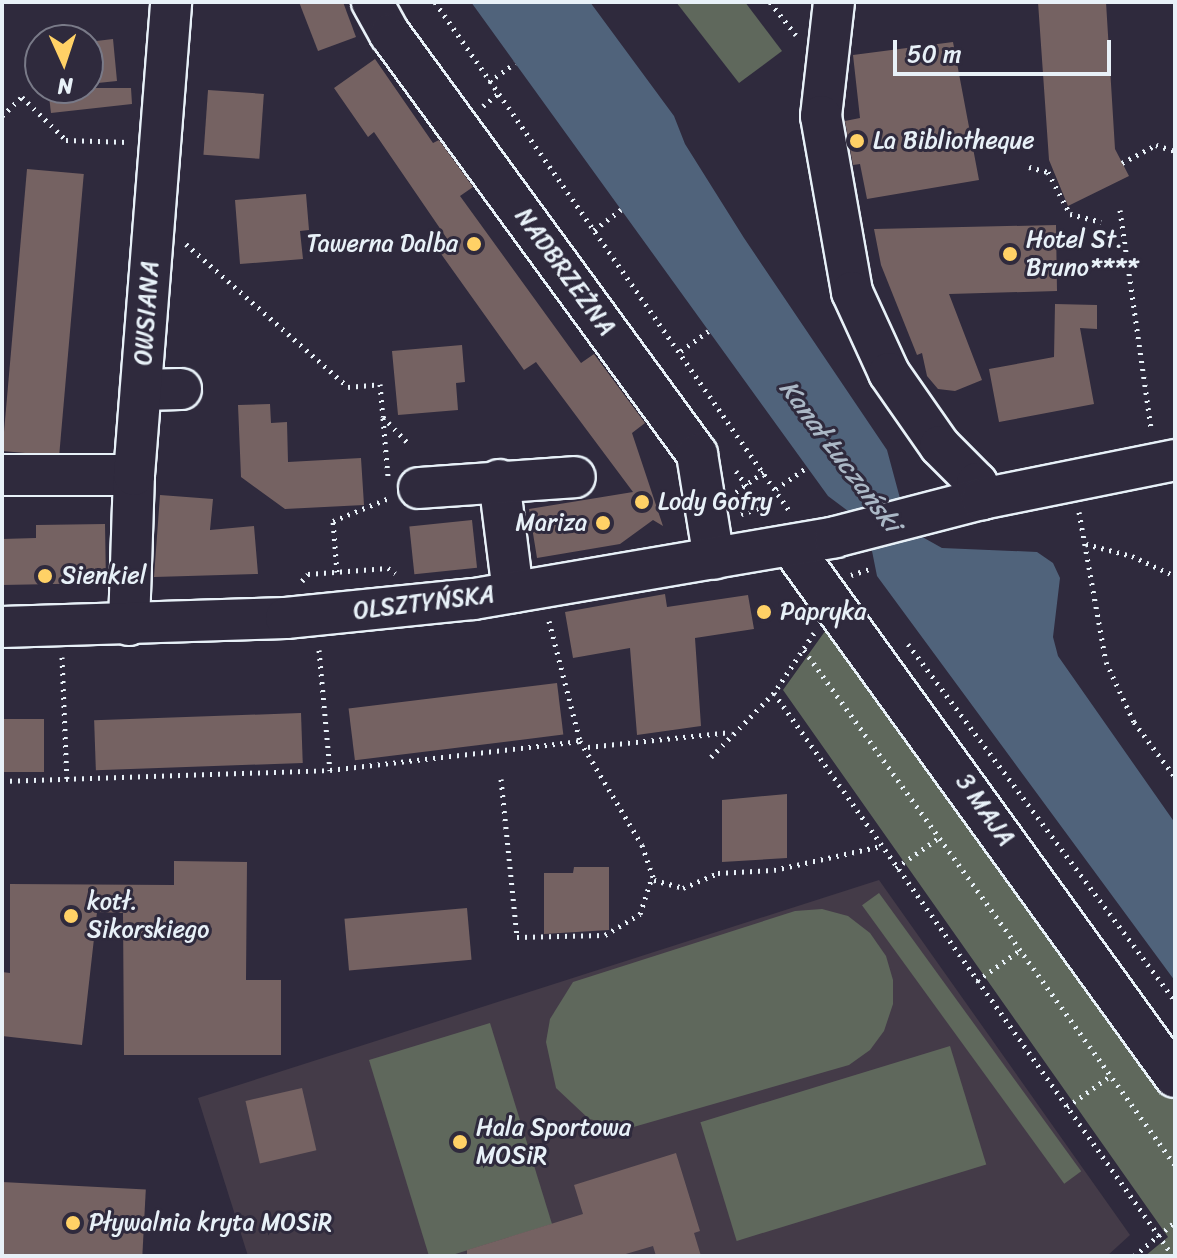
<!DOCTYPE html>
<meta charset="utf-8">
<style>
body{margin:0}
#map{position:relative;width:1177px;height:1258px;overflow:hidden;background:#2f2a3d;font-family:Sriracha,sans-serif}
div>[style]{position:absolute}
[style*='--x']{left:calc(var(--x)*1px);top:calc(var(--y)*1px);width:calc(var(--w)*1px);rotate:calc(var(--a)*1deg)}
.built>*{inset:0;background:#443b48}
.green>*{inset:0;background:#5f685c;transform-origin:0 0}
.water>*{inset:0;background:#50637b}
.building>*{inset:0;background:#756262;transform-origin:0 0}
.path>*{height:5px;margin-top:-2.5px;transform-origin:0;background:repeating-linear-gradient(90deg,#e8f1f8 0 2px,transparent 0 8px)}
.roads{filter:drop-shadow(2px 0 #e8f1f8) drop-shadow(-2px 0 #e8f1f8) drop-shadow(0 2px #e8f1f8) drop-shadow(0 -2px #e8f1f8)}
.minor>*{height:40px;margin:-20px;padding:0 20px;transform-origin:20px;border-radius:20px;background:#2f2a3d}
.dots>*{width:22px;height:22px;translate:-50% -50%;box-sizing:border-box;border:4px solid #2f2a3d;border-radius:50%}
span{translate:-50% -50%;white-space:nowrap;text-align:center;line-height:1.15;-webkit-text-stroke:6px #2f2a3d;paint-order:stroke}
.poi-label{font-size:24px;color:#e8f1f8}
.left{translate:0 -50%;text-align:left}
.right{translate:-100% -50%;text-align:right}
.street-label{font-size:24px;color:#e8f1f8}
.water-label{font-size:26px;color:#abb8c6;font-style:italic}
.frame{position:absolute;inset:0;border:4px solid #e8f1f8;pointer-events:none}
.north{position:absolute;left:24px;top:24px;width:80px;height:80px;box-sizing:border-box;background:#2f2a3d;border:2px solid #797a88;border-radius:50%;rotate:177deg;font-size:22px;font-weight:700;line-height:32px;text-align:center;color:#e8f1f8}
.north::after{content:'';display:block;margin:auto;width:28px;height:36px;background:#ffd166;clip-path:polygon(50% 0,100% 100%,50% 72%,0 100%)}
.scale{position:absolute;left:893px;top:40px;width:218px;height:36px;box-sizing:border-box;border:4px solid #e8f1f8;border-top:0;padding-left:10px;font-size:24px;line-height:28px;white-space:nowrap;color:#e8f1f8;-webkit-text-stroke:6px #2f2a3d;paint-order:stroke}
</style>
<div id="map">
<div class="built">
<div style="clip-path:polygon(879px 880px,1130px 1235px,1107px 1256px,248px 1256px,198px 1098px)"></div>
</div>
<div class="green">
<div style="clip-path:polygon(676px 2px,745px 2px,782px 51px,739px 83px)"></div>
<div style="clip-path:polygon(833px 620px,1175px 1096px,1175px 1256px,1145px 1256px,1168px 1237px,783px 690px)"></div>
<div style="left:879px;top:893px;width:344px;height:21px;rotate:54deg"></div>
<div style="clip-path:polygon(822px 909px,848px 916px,870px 933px,886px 956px,893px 980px,893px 1004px,884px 1031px,870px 1050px,849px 1065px,630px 1128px,589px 1119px,556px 1088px,546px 1042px,550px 1019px,573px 982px,795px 911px)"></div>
<div style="clip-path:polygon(490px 1023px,552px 1224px,449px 1256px,429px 1256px,369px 1060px)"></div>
<div style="left:950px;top:1046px;width:124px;height:261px;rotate:73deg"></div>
</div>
<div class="water">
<div style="clip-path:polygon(471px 2px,590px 2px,674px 116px,685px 144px,744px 238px,887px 450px,901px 502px,917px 534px,942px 548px,1037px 552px,1053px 563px,1060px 578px,1053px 637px,1058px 656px,1175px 823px,1175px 981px,877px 576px,871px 546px,848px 511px,828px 496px)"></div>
</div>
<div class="building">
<div style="clip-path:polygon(299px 2px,343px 2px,356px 37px,318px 51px)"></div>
<div style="clip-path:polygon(1038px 2px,1106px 2px,1115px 149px,1129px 176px,1068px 206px,1049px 160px)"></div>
<div style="clip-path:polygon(113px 39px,117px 81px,88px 84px,88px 42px)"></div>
<div style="clip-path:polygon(953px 42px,979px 180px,867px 199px,860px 164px,853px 165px,845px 121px,860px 118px,853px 55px)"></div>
<div style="clip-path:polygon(375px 59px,433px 143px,439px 140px,473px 187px,460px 196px,581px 363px,594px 354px,645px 423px,632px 433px,663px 526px,653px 520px,620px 544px,537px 558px,529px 509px,633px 492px,536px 362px,524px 370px,439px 251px,450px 243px,374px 132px,368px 137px,334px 88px)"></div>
<div style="clip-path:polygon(48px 88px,131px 88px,132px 104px,51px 113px)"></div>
<div style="left:208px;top:90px;width:56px;height:65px;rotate:4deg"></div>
<div style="left:27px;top:169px;width:57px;height:283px;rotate:5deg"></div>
<div style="clip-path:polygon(306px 194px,309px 230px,300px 231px,303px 259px,240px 264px,235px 200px)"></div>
<div style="clip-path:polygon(1056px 225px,1057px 291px,949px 294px,982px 380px,955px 391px,938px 389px,927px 376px,922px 353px,917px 355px,881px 265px,874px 229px)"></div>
<div style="clip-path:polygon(1055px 304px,1097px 305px,1097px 329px,1080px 328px,1094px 404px,999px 422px,989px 369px,1054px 357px)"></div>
<div style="clip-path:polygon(462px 345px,465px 382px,456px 383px,458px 410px,398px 415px,392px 351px)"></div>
<div style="clip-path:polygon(270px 404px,271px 423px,287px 422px,288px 462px,361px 458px,364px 505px,285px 509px,241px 477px,238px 405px)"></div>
<div style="clip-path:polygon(160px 495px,213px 499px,210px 530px,254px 526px,258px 574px,154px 577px)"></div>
<div style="left:472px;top:520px;width:48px;height:63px;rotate:84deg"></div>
<div style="clip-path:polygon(105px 524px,106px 583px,2px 585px,2px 539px,36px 538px,36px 525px)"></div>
<div style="clip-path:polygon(665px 594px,667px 607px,748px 595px,754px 629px,695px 638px,701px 726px,637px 735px,630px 648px,573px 658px,565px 612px)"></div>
<div style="left:557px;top:683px;width:52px;height:210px;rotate:83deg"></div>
<div style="left:301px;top:713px;width:50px;height:207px;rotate:88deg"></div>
<div style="left:2px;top:719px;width:42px;height:53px"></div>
<div style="clip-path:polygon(787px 794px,787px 858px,722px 862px,722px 800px)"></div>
<div style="clip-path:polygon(174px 861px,247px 862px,246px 980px,281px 980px,281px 1055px,124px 1055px,123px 913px,97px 912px,82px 1045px,2px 1036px,2px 972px,10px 973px,10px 884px,174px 885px)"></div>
<div style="clip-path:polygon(574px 867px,609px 867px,609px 930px,544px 934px,544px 873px,573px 873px)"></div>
<div style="left:467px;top:908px;width:52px;height:123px;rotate:85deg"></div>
<div style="left:302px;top:1088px;width:64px;height:58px;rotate:77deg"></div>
<div style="clip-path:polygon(676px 1153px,700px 1231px,694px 1233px,701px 1256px,656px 1256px,653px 1246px,619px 1256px,467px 1256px,467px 1250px,583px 1214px,574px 1185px)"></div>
<div style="left:2px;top:1182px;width:144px;height:74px;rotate:3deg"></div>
</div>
<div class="path">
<div style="--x:435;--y:2;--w:623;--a:55.14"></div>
<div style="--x:770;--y:2;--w:42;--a:51.8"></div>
<div style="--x:489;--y:82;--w:32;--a:-36"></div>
<div style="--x:483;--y:106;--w:19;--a:-39"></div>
<div style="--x:2;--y:116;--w:28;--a:-44"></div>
<div style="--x:22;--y:97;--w:62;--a:44.3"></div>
<div style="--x:66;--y:140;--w:62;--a:1.8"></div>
<div style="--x:1122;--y:163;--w:38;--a:-28"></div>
<div style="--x:1156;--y:145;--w:20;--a:18"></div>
<div style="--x:1029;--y:167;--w:20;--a:15"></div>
<div style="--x:1048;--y:172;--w:47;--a:62.4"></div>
<div style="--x:1070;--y:214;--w:32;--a:14"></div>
<div style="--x:1120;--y:210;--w:221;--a:81.9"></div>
<div style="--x:594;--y:230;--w:34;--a:-37"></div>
<div style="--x:186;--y:244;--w:216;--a:41.4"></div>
<div style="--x:348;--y:387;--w:32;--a:-5"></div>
<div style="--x:380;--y:384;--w:33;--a:85"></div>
<div style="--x:383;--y:417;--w:36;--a:46"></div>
<div style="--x:681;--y:351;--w:34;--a:-36"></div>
<div style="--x:383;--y:418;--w:58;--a:85.1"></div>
<div style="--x:736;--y:471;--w:46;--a:53.9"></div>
<div style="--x:776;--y:489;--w:39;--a:-35"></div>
<div style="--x:736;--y:492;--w:34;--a:-36"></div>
<div style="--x:1079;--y:512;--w:152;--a:79.8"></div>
<div style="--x:1106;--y:662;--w:66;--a:65"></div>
<div style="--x:1134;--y:722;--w:69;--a:53.3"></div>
<div style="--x:741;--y:514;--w:23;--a:-18"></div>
<div style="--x:1086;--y:544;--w:48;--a:14.6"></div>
<div style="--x:1132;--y:556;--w:47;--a:24.9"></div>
<div style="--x:337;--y:572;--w:51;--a:-94.5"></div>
<div style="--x:333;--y:521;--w:61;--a:-22.3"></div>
<div style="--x:851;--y:575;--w:23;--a:-18"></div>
<div style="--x:302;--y:581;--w:9;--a:-49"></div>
<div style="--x:308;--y:574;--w:80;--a:-4.3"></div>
<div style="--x:388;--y:568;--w:9;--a:36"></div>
<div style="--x:549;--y:621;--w:124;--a:75.5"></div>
<div style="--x:580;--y:741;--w:121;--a:59.2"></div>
<div style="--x:642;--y:845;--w:37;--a:71"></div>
<div style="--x:654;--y:880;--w:30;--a:15"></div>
<div style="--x:683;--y:888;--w:38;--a:-23"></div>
<div style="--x:718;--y:873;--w:56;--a:-3.1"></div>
<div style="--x:774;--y:870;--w:110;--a:-12.6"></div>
<div style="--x:814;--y:633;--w:72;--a:123.7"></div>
<div style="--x:774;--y:693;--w:690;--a:54.67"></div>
<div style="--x:908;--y:644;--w:446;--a:53.2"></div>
<div style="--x:319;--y:650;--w:121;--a:84.8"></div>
<div style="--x:804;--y:650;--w:635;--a:54.23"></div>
<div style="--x:62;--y:657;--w:124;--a:87.7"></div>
<div style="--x:588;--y:747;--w:144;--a:-6"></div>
<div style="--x:711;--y:757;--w:90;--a:-45.5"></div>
<div style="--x:501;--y:779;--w:159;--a:84.2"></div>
<div style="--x:517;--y:937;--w:88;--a:-1.3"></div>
<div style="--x:605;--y:935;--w:41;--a:-31"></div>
<div style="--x:640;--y:914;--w:39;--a:-72"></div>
<div style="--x:2;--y:781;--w:328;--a:-1.9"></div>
<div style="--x:330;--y:770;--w:252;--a:-6.6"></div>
<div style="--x:896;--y:868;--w:54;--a:-35.2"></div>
<div style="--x:977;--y:981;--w:53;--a:-35.8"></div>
<div style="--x:1067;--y:1107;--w:53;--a:-35.8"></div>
<div style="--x:1134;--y:1256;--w:53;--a:-39.7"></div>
</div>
<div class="roads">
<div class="minor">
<div style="--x:372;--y:2;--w:37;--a:61"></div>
<div style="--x:390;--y:34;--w:520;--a:53.83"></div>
<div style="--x:697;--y:454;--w:106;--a:80.8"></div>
<div style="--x:834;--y:2;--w:115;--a:96.5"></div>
<div style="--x:821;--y:116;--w:179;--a:80"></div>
<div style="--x:852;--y:292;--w:89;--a:65.4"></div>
<div style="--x:889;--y:373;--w:89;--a:55.1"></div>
<div style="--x:940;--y:446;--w:52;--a:45"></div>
<div style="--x:977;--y:483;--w:17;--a:73"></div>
<div style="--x:141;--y:390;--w:40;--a:-1.4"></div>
<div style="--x:2;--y:475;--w:132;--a:0"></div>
<div style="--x:499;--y:480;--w:113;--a:82.9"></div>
<div style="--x:419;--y:488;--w:156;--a:-4"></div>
<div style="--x:791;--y:546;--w:655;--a:54.13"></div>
<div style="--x:129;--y:625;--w:150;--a:-88.1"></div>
<div style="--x:134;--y:475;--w:474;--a:-85.5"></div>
<div style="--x:2;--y:627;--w:284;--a:-1.8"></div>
<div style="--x:286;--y:618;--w:189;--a:-5.8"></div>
<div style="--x:474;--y:599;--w:366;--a:-9.7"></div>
<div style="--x:835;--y:537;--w:152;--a:-14.5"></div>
<div style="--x:982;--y:499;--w:197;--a:-11.4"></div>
</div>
</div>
<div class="dots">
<div style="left:857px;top:141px;background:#ffd166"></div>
<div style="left:474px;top:244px;background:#ffd166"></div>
<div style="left:1010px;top:254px;background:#ffd166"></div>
<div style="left:642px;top:502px;background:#ffd166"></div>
<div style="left:603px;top:523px;background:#ffd166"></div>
<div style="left:45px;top:576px;background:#ffd166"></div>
<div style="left:764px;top:612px;background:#ffd166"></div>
<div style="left:71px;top:916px;background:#ffd166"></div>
<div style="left:460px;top:1142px;background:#ffd166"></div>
<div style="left:73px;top:1223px;background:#ffd166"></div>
</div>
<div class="poi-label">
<span class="left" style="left:873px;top:141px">La Bibliotheque</span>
<span class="left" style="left:1026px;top:254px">Hotel St.<br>Bruno****</span>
<span class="right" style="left:458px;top:244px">Tawerna Dalba</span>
<span class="left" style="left:658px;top:502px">Lody Gofry</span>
<span class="right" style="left:587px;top:523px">Mariza</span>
<span class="left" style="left:61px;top:576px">Sienkiel</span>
<span class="left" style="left:780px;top:612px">Papryka</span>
<span class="left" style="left:87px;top:916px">kotł.<br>Sikorskiego</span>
<span class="left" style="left:476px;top:1142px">Hala Sportowa<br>MOSiR</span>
<span class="left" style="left:89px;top:1223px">Pływalnia kryta MOSiR</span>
</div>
<div class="street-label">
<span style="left:565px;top:272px;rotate:54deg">NADBRZEŻNA</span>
<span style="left:147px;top:313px;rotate:-86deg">OWSIANA</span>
<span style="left:424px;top:603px;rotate:-7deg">OLSZTYŃSKA</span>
<span style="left:985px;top:810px;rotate:55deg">3 MAJA</span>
</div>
<div class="water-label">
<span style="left:840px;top:456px;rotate:53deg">Kanał Łuczański</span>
</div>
<div class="frame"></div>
<div class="north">N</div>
<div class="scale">50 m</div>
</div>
